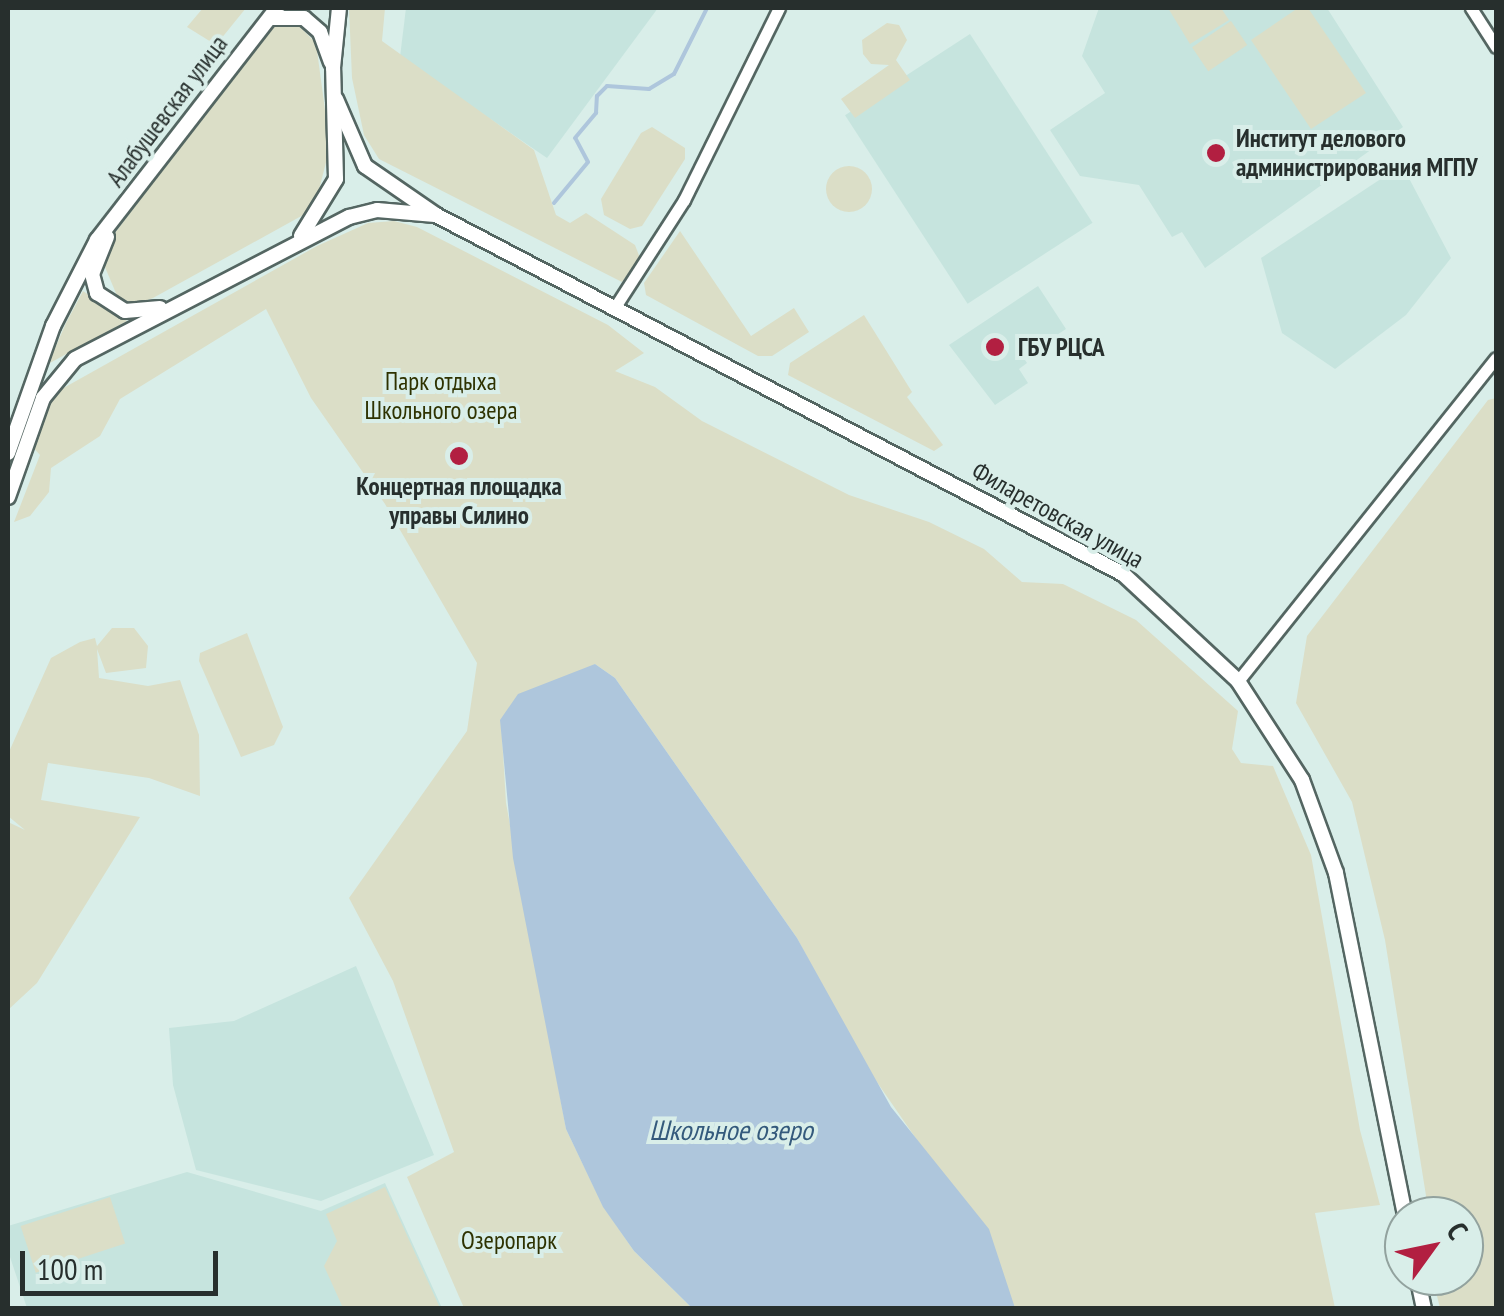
<!DOCTYPE html>
<meta charset="utf-8">
<style>
body{margin:0}
#map{position:relative;width:1504px;height:1316px;overflow:hidden;background:#d9eee9;font-family:"PT Sans Narrow",sans-serif}
div>[style]{position:absolute}
[style*='--x']{left:calc(var(--x)*1px);top:calc(var(--y)*1px);width:calc(var(--w)*1px);rotate:calc(var(--a)*1deg)}
.built>*{inset:0;background:#c6e4de;transform-origin:0 0}
.green>*{inset:0;background:#dbdec7;transform-origin:0 0}
.round{border-radius:50%}
.water>*{inset:0;background:#aec6dc}
.stream>*{height:4px;margin:-2px;padding:0 2px;transform-origin:2px;border-radius:2px;background:#aec6dc}
.roads{filter:drop-shadow(2px 0 #546662) drop-shadow(-2px 0 #546662) drop-shadow(0 2px #546662) drop-shadow(0 -2px #546662)}
.minor>*{height:11px;margin:-5.5px;padding:0 5.5px;transform-origin:5.5px;border-radius:5.5px;background:#fff}
.tertiary>*{height:14px;margin:-7px;padding:0 7px;transform-origin:7px;border-radius:7px;background:#fff}
.dots>*{width:28px;height:28px;translate:-50% -50%;box-sizing:border-box;border:5px solid #d9eee9;border-radius:50%}
span{translate:-50% -50%;white-space:nowrap;text-align:center;line-height:1.15;-webkit-text-stroke:8px #d9eee9;paint-order:stroke}
.street-label{font-size:25px;color:#272f2d}
.poi-label{font-size:25px;color:#272f2d;font-weight:700}
.left{translate:0 -50%;text-align:left}
.park-label{font-size:25px;color:#2e3200}
.water-label{font-size:28px;color:#345a7c;font-style:italic}
.frame{position:absolute;inset:0;border:10px solid #272f2d;pointer-events:none}
.north{position:absolute;left:1384px;top:1196px;width:100px;height:100px;box-sizing:border-box;background:#d9eee9;border:2px solid #92a29e;border-radius:50%;rotate:57deg;font-size:28px;font-weight:700;line-height:40px;text-align:center;color:#272f2d}
.north::after{content:'';display:block;margin:auto;width:35px;height:45px;background:#b21f41;clip-path:polygon(50% 0,100% 100%,50% 72%,0 100%)}
.scale{position:absolute;left:20px;top:1251px;width:198px;height:45px;box-sizing:border-box;border:5px solid #272f2d;border-top:0;padding-left:12px;font-size:30px;line-height:35px;white-space:nowrap;color:#272f2d;-webkit-text-stroke:8px #d9eee9;paint-order:stroke}
</style>
<div id="map">
<div class="built">
<div style="clip-path:polygon(406px 8px,658px 8px,547px 158px,400px 57px)"></div>
<div style="clip-path:polygon(1099px 8px,1327px 8px,1403px 127px,1205px 268px,1182px 232px,1172px 237px,1139px 185px,1080px 176px,1050px 130px,1105px 93px,1082px 56px)"></div>
<div style="left:970px;top:34px;width:225px;height:149px;rotate:57deg"></div>
<div style="clip-path:polygon(1402px 165px,1451px 258px,1406px 315px,1335px 369px,1282px 333px,1261px 258px)"></div>
<div style="clip-path:polygon(1038px 286px,1066px 329px,1023px 357px,1027px 363px,1019px 369px,1028px 383px,995px 405px,949px 345px)"></div>
<div style="clip-path:polygon(356px 966px,434px 1155px,321px 1201px,196px 1170px,173px 1085px,169px 1028px,234px 1021px)"></div>
<div style="clip-path:polygon(187px 1172px,321px 1211px,385px 1183px,442px 1308px,27px 1308px,8px 1251px,8px 1226px)"></div>
</div>
<div class="green">
<div style="clip-path:polygon(203px 8px,246px 8px,216px 45px,187px 27px)"></div>
<div style="clip-path:polygon(349px 8px,385px 8px,382px 41px,534px 150px,556px 215px,570px 223px,586px 213px,635px 245px,640px 258px,622px 282px,379px 159px,364px 135px,352px 78px)"></div>
<div style="clip-path:polygon(1168px 8px,1221px 8px,1229px 20px,1190px 44px)"></div>
<div style="clip-path:polygon(1298px 8px,1308px 8px,1366px 93px,1311px 129px,1251px 40px)"></div>
<div style="left:1231px;top:21px;width:29px;height:47px;rotate:56deg"></div>
<div style="clip-path:polygon(282px 22px,299px 26px,316px 43px,330px 147px,314px 209px,153px 298px,136px 304px,118px 298px,102px 260px,115px 233px,268px 28px)"></div>
<div style="clip-path:polygon(887px 23px,899px 25px,907px 40px,896px 60px,910px 80px,855px 118px,841px 99px,889px 65px,871px 64px,863px 54px,862px 40px)"></div>
<div style="clip-path:polygon(652px 127px,685px 148px,685px 159px,642px 226px,630px 229px,604px 215px,601px 199px,641px 133px)"></div>
<div class="round" style="left:826px;top:166px;width:46px;height:46px"></div>
<div style="clip-path:polygon(394px 221px,417px 227px,608px 325px,644px 353px,615px 371px,655px 387px,702px 421px,849px 495px,929px 522px,984px 549px,1022px 582px,1063px 584px,1136px 620px,1238px 711px,1232px 749px,1241px 763px,1273px 766px,1311px 855px,1360px 1130px,1380px 1205px,1315px 1213px,1335px 1308px,1015px 1308px,928px 1156px,859px 1056px,797px 938px,615px 678px,595px 664px,501px 720px,506px 803px,566px 1129px,603px 1206px,634px 1251px,692px 1308px,464px 1308px,407px 1177px,454px 1152px,393px 981px,349px 898px,467px 731px,477px 663px,385px 504px,311px 398px,266px 309px,120px 399px,100px 436px,51px 468px,49px 492px,30px 516px,14px 522px,40px 455px,30px 444px,51px 395px,317px 246px,368px 223px)"></div>
<div style="clip-path:polygon(680px 231px,751px 336px,794px 308px,809px 332px,772px 356px,758px 356px,646px 295px,644px 283px)"></div>
<div style="clip-path:polygon(83px 291px,127px 321px,48px 364px,66px 323px)"></div>
<div style="clip-path:polygon(864px 315px,912px 392px,907px 397px,943px 445px,934px 451px,788px 375px,790px 363px)"></div>
<div style="clip-path:polygon(1496px 398px,1496px 1308px,1440px 1308px,1432px 1276px,1464px 1276px,1464px 1216px,1417px 1216px,1415px 1208px,1428px 1208px,1385px 940px,1352px 802px,1296px 703px,1307px 636px,1488px 400px)"></div>
<div style="clip-path:polygon(112px 628px,134px 628px,148px 646px,146px 668px,106px 673px,97px 649px,99px 678px,148px 686px,180px 680px,199px 735px,200px 796px,149px 778px,48px 763px,41px 800px,140px 817px,37px 983px,8px 1010px,8px 822px,25px 830px,8px 816px,8px 754px,51px 658px,80px 642px,95px 638px,97px 646px)"></div>
<div style="clip-path:polygon(247px 633px,283px 727px,274px 745px,241px 757px,199px 661px,200px 653px)"></div>
<div style="clip-path:polygon(385px 1187px,440px 1308px,343px 1308px,324px 1266px,337px 1241px,326px 1214px)"></div>
<div style="left:110px;top:1197px;width:49px;height:94px;rotate:72deg"></div>
</div>
<div class="water">
<div style="clip-path:polygon(595px 664px,615px 678px,797px 938px,891px 1107px,989px 1229px,1015px 1308px,692px 1308px,634px 1251px,603px 1207px,566px 1129px,513px 858px,500px 720px,518px 694px)"></div>
</div>
<div class="stream">
<div style="--x:554;--y:203;--w:53;--a:-50.3"></div>
<div style="--x:588;--y:162;--w:27;--a:-118"></div>
<div style="--x:575;--y:138;--w:33;--a:-50"></div>
<div style="--x:596;--y:113;--w:17;--a:-87"></div>
<div style="--x:597;--y:96;--w:14;--a:-45"></div>
<div style="--x:607;--y:86;--w:42;--a:4.1"></div>
<div style="--x:649;--y:89;--w:29;--a:-31"></div>
<div style="--x:674;--y:74;--w:74;--a:-63.4"></div>
</div>
<div class="roads">
<div class="minor">
<div style="--x:1471;--y:8;--w:46;--a:57.3"></div>
<div style="--x:615;--y:307;--w:127;--a:-57.2"></div>
<div style="--x:684;--y:200;--w:214;--a:-63.7"></div>
<div style="--x:1238;--y:681;--w:413;--a:-51.4"></div>
</div>
<div class="tertiary">
<div style="--x:270;--y:18;--w:34;--a:0"></div>
<div style="--x:304;--y:18;--w:21;--a:41"></div>
<div style="--x:320;--y:32;--w:32;--a:70"></div>
<div style="--x:336;--y:99;--w:73;--a:66.6"></div>
<div style="--x:365;--y:166;--w:86;--a:34.6"></div>
<div style="--x:436;--y:215;--w:775;--a:27.59"></div>
<div style="--x:1123;--y:574;--w:157;--a:42.9"></div>
<div style="--x:1238;--y:681;--w:118;--a:57.1"></div>
<div style="--x:1302;--y:780;--w:99;--a:69.9"></div>
<div style="--x:1336;--y:873;--w:350;--a:78.6"></div>
<div style="--x:301;--y:236;--w:67;--a:-58.4"></div>
<div style="--x:336;--y:179;--w:111;--a:-91.5"></div>
<div style="--x:333;--y:68;--w:60;--a:-84.3"></div>
<div style="--x:107;--y:237;--w:40;--a:112"></div>
<div style="--x:92;--y:274;--w:20;--a:75"></div>
<div style="--x:97;--y:293;--w:33;--a:33"></div>
<div style="--x:125;--y:311;--w:35;--a:-5"></div>
<div style="--x:8;--y:453;--w:135;--a:-70.5"></div>
<div style="--x:53;--y:326;--w:97;--a:-62.9"></div>
<div style="--x:97;--y:240;--w:294;--a:-52.2"></div>
<div style="--x:8;--y:497;--w:105;--a:-70.5"></div>
<div style="--x:43;--y:398;--w:50;--a:-50.6"></div>
<div style="--x:75;--y:359;--w:309;--a:-27.4"></div>
<div style="--x:349;--y:217;--w:29;--a:-14"></div>
<div style="--x:377;--y:210;--w:58;--a:4.9"></div>
<div style="--x:1417;--y:1276;--w:33;--a:78"></div>
</div>
</div>
<div class="dots">
<div style="left:1216px;top:153px;background:#b21f41"></div>
<div style="left:995px;top:347px;background:#b21f41"></div>
<div style="left:459px;top:456px;background:#b21f41"></div>
</div>
<div class="street-label">
<span style="left:167px;top:111px;rotate:-53deg">Алабушевская улица</span>
<span style="left:1058px;top:515px;rotate:29deg">Филаретовская улица</span>
</div>
<div class="poi-label">
<span class="left" style="left:1236px;top:153px">Институт делового<br>администрирования МГПУ</span>
<span class="left" style="left:1018px;top:347px">ГБУ РЦСА</span>
<span style="left:459px;top:501px">Концертная площадка<br>управы Силино</span>
</div>
<div class="park-label">
<span style="left:441px;top:396px">Парк отдыха<br>Школьного озера</span>
<span style="left:509px;top:1240px">Озеропарк</span>
</div>
<div class="water-label">
<span style="left:731px;top:1130px">Школьное озеро</span>
</div>
<div class="frame"></div>
<div class="north">С</div>
<div class="scale">100 m</div>
</div>
